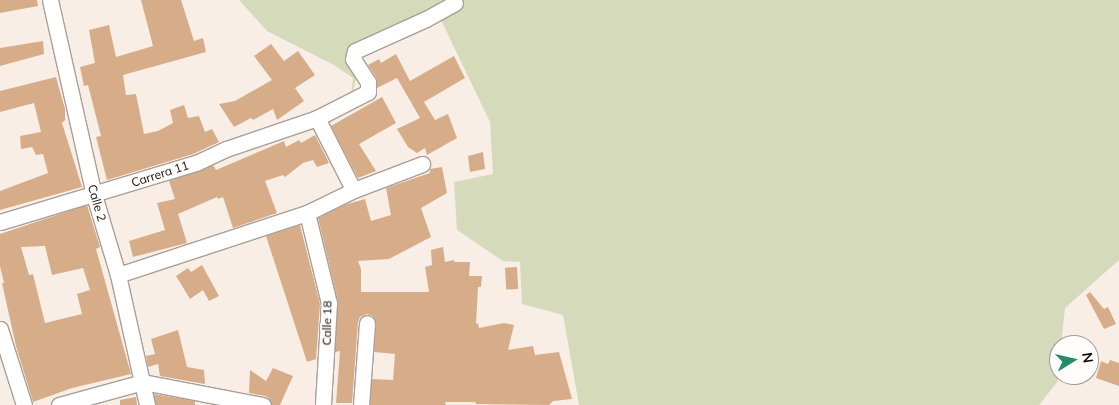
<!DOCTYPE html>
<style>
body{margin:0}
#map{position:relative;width:1119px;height:405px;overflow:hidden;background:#f8eee6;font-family:Mulish,sans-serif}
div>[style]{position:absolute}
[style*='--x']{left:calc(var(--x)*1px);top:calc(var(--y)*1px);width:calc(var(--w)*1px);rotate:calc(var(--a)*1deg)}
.green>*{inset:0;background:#d5dabb}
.building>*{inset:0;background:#d6ad88;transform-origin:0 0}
.roads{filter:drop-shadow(1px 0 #a89f98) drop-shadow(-1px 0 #a89f98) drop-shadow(0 1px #a89f98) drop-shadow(0 -1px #a89f98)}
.minor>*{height:15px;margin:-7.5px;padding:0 7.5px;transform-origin:7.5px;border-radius:7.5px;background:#fff}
span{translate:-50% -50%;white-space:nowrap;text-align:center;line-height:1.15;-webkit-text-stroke:4px #fffdfb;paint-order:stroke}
.street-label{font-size:12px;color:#100d0b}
.north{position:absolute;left:1049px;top:335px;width:50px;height:50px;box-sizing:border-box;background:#fffdfb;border:1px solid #9f9d9b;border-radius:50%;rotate:81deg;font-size:14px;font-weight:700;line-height:20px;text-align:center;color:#100d0b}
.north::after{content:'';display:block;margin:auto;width:18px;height:22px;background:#278d68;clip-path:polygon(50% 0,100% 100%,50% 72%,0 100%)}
</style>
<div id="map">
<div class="green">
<div style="clip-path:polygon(239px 0,1119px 0,1119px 260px,1065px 308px,1061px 345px,1059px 345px,1058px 381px,1039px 405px,579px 405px,563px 315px,522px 304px,520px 262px,503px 261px,457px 230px,454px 182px,493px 174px,490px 122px,441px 20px,361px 56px,350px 106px,353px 78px,334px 65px,267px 31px)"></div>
</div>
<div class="building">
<div style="clip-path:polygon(0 0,37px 0,38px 6px,0 13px)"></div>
<div style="clip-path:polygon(141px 0,181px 0,194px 41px,203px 38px,206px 52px,123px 75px,126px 95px,136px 94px,144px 134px,158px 131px,173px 123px,170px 110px,184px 105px,188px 118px,199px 116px,205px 132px,212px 129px,219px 142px,193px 154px,107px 180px,96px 137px,101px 136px,88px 85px,84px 86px,80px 67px,95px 63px,89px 30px,109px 25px,116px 57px,153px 46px)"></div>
<div style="clip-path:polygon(43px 41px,44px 54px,0 66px,0 48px)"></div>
<div style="clip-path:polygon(271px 44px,284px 61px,298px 51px,315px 75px,295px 88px,304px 101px,277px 120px,273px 109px,253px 120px,251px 118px,234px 127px,219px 104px,235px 101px,272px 80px,254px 56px)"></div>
<div style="clip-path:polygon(396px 54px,410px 81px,454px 56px,465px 78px,424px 102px,435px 120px,448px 114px,457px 138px,427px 155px,425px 148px,417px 153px,408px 147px,397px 129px,420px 118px,397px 78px,377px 88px,376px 77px,368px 65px,379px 59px,381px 63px)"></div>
<div style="clip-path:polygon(56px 77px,65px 109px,65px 120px,62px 123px,82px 187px,0 210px,0 191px,48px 173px,43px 154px,36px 155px,32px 147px,21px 149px,20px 136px,41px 132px,34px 103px,0 112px,0 91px)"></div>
<div style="clip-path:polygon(382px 97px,396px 123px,359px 144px,376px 171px,358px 178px,331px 126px)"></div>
<div style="clip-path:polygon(315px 135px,329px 163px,317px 167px,313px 160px,303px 163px,285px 177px,283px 175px,265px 181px,277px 213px,233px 228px,223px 197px,218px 199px,217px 197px,178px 214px,187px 243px,133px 257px,129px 241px,165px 230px,157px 203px,175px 199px,169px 181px,213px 165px,216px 170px,284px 141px,286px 147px,299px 140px,301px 143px)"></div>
<div style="clip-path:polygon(483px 152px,485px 169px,470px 172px,468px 156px)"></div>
<div style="clip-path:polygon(442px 167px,447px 193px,421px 208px,431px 237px,389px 259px,358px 261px,361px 269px,361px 292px,429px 292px,425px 267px,432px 265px,431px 250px,443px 247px,445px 262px,454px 260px,454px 262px,470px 262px,469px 276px,482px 276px,481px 287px,478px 287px,476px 324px,478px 323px,479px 328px,504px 323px,514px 325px,508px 350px,533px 346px,535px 355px,559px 352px,572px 399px,553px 401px,549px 405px,476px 404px,475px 402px,445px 402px,446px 405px,370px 405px,372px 379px,393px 380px,395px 354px,374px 352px,376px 323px,373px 316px,367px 314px,360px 317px,358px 322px,352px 403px,336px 403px,340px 351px,335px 352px,338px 301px,318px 218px,344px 205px,365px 199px,371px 221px,391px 215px,386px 188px,430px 173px,430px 169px)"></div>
<div style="clip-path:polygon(evenodd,87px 205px,100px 247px,96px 249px,131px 374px,72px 388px,33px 402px,16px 346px,2px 283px,4px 283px,0 266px,0 234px,87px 205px,45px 246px,52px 275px,83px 268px,90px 290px,77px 294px,82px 314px,45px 323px,33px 274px,29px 275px,21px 247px,45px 246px)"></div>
<div style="clip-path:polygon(300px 225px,320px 304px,316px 359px,307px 362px,266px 236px)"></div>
<div style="clip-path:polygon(202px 265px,219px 296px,209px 301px,203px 290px,190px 299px,176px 276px,188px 268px,191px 272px)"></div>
<div style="left:517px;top:267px;width:22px;height:12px;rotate:87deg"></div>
<div style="clip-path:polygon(1090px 292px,1104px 309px,1108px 307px,1116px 324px,1104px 329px,1086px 295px)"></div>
<div style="clip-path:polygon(178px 330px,187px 367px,204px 370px,205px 384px,160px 376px,158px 364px,148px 367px,146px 356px,155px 354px,151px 339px)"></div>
<div style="clip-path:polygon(1110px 360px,1119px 363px,1119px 386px,1096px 378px,1101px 361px,1108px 364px)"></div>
<div style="clip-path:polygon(273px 368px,293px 376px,280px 405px,272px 405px,269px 398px,265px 396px,249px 393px,250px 370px,266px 381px)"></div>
<div style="clip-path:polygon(154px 394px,195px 401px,195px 405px,156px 405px)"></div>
<div style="clip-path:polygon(136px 397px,137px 405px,120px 405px,120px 400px)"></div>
</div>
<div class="roads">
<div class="minor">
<div style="--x:50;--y:0;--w:200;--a:77.3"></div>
<div style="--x:94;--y:195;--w:84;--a:73.3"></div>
<div style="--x:118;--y:275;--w:133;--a:77.4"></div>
<div style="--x:317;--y:118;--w:73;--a:63.1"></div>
<div style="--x:307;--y:213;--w:93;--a:76.3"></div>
<div style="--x:329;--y:303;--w:102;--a:93.4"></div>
<div style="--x:0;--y:222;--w:205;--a:-16.8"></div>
<div style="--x:196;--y:163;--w:33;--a:-25"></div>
<div style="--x:226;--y:149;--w:96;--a:-18.8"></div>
<div style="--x:317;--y:118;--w:57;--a:-27"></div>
<div style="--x:368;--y:92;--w:10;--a:-90"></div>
<div style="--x:368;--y:82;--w:27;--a:-123"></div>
<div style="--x:353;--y:59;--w:8;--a:-76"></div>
<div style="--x:355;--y:51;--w:78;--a:-24.3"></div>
<div style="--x:426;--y:19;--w:33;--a:-29"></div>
<div style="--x:118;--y:275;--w:199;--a:-18.2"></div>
<div style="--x:307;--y:213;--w:52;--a:-26.1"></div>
<div style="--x:354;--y:190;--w:73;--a:-20.9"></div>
<div style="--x:0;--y:329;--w:80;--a:72.5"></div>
<div style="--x:59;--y:405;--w:87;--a:-15.3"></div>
<div style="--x:143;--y:382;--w:122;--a:10.9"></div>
<div style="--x:361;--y:405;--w:82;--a:-85.8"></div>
</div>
</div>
<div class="street-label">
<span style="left:160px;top:174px;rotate:-18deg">Carrera 11</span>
<span style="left:97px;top:203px;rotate:74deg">Calle 2</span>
<span style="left:327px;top:323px;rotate:-89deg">Calle 18</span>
</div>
<div class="north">N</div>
</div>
